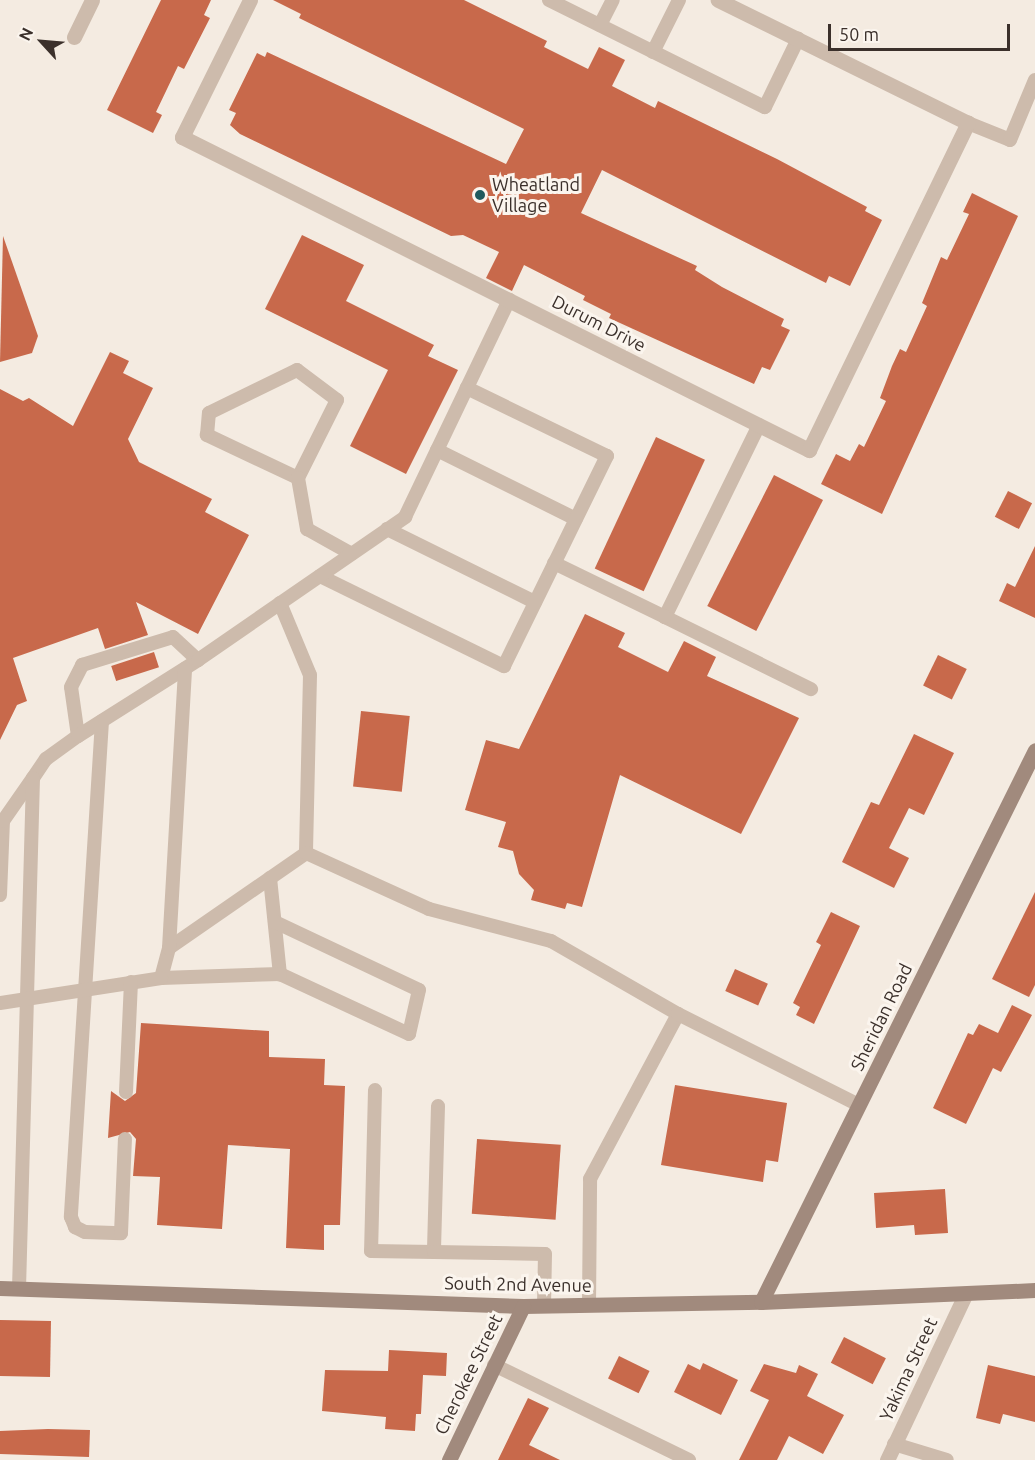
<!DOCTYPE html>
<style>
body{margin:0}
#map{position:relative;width:1035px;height:1460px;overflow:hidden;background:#f4ebe1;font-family:Ubuntu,sans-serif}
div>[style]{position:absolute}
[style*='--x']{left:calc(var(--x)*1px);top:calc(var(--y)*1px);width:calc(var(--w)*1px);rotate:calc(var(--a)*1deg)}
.building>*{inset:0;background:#c8694b;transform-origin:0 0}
.lane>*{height:14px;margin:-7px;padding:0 7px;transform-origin:7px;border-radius:7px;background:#cdbbac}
.street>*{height:15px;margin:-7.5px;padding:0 7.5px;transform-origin:7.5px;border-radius:7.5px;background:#cdbbac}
.secondary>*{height:15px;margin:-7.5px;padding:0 7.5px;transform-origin:7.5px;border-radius:7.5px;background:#a18a7d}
.dots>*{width:16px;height:16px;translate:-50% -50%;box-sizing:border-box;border:3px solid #fbf5ee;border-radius:50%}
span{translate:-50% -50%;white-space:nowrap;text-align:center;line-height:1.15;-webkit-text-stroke:6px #fbf5ee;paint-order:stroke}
.poi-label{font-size:18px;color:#3b302b}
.left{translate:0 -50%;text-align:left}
.street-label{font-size:18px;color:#3b302b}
.north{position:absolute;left:12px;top:12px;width:60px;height:60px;-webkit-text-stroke:4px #fbf5ee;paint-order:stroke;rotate:296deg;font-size:16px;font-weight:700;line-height:24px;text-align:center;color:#3b302b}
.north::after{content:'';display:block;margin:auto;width:21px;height:27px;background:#3b302b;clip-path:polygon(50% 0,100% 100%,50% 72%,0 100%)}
.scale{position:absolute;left:828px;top:24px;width:182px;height:27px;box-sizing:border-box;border:3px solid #3b302b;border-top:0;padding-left:8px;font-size:18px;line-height:21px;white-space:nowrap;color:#3b302b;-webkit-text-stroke:4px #fbf5ee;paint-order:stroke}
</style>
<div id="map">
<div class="building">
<div style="clip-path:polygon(161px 0,211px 0,204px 15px,210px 18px,184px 69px,178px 66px,156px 112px,162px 115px,153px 133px,107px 110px)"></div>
<div style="clip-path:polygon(273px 0,464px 0,547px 41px,544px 47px,588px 69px,599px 47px,625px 60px,612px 86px,655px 108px,658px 101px,777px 159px,867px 207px,865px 211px,882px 220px,850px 286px,829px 276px,826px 283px,602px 170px,581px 213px,697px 266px,695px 270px,722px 287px,784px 319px,781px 326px,790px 330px,770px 370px,762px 367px,754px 384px,609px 318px,611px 314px,583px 300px,585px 296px,524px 265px,512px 291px,486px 278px,499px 252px,463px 235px,451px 236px,240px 134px,230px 125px,236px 113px,229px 110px,257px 53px,265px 57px,267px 52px,506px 164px,524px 129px,299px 18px,301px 14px)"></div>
<div style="clip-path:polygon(972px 193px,1018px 216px,882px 514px,821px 484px,836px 454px,850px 461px,859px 444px,864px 447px,886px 401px,880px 398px,892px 366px,900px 349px,906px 352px,927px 306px,922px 303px,941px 257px,947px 260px,969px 214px,963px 212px)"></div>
<div style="clip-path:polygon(302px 235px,364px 265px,346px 301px,434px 345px,428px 356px,458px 370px,406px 474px,350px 446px,388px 370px,265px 309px)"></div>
<div style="clip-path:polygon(3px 236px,38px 336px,32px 353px,0 362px)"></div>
<div style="clip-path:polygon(110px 352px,129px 361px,123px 373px,153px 388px,128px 439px,139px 462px,212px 499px,205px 512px,249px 535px,198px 634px,136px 602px,148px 635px,105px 649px,98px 628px,13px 658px,27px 701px,17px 705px,0 740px,0 389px,23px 401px,29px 398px,73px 426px)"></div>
<div style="left:656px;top:437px;width:54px;height:145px;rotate:25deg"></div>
<div style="left:774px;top:475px;width:55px;height:147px;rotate:27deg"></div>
<div style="left:1008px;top:491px;width:27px;height:29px;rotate:27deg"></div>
<div style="clip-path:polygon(1035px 546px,1035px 618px,999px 601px,1007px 583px,1015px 587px)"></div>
<div style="clip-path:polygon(585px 614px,625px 633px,618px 647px,668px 672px,684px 641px,716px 657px,707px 676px,799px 718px,741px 834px,620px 775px,582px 907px,567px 903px,565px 909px,531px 900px,534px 890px,519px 874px,513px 851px,498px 847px,506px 822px,465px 810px,486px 740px,519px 749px)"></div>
<div style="left:154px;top:652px;width:16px;height:45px;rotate:72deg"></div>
<div style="left:938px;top:655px;width:32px;height:34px;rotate:26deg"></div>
<div style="left:361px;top:711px;width:49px;height:76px;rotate:6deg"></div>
<div style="clip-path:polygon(914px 734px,954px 753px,924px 815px,909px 808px,889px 848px,909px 858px,894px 888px,842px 862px,871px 802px,879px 805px)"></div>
<div style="clip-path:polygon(1035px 892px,1035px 985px,1029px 997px,992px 979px)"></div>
<div style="clip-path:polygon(831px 912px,860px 926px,814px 1024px,796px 1015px,800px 1007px,793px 1003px,821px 945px,816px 942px)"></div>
<div style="left:735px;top:969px;width:36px;height:24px;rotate:24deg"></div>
<div style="clip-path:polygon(1012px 1005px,1032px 1015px,1001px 1072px,993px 1068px,966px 1124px,933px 1108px,968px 1033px,973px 1035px,979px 1024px,998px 1033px)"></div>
<div style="clip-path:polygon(141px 1023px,269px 1031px,269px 1057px,325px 1059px,324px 1085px,345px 1086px,340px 1225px,324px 1225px,324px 1250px,286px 1248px,290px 1149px,228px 1145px,222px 1229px,157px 1225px,160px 1177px,133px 1176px,136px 1139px,130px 1132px,108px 1138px,111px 1091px,125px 1101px,136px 1093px)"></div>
<div style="clip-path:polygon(675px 1085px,787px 1103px,778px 1162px,766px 1160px,763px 1182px,661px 1165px)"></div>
<div style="left:477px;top:1139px;width:84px;height:75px;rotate:4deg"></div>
<div style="clip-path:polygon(945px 1189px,948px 1233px,915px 1235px,914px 1225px,876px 1228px,874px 1193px)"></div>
<div style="left:0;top:1320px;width:51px;height:56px;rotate:1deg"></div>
<div style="left:844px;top:1337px;width:47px;height:29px;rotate:27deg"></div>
<div style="clip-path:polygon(389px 1350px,447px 1353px,446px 1376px,423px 1375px,421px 1414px,416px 1414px,415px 1431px,385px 1429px,386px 1417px,322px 1411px,325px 1370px,388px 1371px)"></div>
<div style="left:619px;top:1356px;width:34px;height:25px;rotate:26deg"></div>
<div style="clip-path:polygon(703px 1363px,738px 1380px,721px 1415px,674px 1392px,688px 1364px,700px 1370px)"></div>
<div style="clip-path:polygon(764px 1364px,796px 1373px,799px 1365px,818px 1374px,807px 1396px,844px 1415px,823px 1454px,789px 1436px,777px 1460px,739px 1460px,769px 1400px,750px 1391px)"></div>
<div style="clip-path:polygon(988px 1365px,1035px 1376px,1035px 1422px,1003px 1414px,1000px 1424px,976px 1418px)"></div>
<div style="clip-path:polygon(528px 1398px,549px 1408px,529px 1445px,560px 1460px,498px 1460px)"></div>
<div style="clip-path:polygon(48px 1429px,90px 1430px,89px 1457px,0 1454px,0 1431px)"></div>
</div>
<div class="lane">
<div style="--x:549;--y:0;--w:241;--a:26.4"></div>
<div style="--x:765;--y:107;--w:76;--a:-64.1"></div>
<div style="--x:600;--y:25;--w:28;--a:-63"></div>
<div style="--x:653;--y:52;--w:58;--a:-63.4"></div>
<div style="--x:968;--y:123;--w:45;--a:22"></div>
<div style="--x:1010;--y:140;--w:65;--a:-67.4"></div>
<div style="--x:759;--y:425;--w:214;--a:116.1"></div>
<div style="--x:665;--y:617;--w:163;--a:26.3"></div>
<div style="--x:437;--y:450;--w:155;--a:26.4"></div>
<div style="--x:298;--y:478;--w:101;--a:-154.7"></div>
<div style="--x:207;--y:435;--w:22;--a:-85"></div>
<div style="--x:209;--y:413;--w:98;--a:-26"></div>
<div style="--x:297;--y:370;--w:50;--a:36.9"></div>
<div style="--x:337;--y:400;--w:87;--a:116.6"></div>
<div style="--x:298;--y:478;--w:52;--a:80"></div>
<div style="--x:307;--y:529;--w:51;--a:29.1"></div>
<div style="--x:387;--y:529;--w:165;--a:26.3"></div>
<div style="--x:554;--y:563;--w:123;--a:25.9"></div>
<div style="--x:320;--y:576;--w:205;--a:26.1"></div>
<div style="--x:504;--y:666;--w:234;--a:-63.9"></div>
<div style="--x:607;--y:456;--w:156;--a:-154.1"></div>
<div style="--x:280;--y:603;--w:78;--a:67.4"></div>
<div style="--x:310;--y:675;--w:178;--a:91.3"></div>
<div style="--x:102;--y:721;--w:497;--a:93.6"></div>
<div style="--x:71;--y:1217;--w:11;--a:68"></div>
<div style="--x:75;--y:1227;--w:11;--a:27"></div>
<div style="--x:85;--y:1232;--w:36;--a:2"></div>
<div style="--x:121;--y:1233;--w:94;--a:-87.6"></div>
<div style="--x:78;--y:736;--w:49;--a:-98.1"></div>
<div style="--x:71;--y:687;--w:25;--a:-63"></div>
<div style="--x:82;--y:665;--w:95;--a:-17.1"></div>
<div style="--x:173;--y:637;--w:34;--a:43"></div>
<div style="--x:33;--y:778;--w:23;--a:-56"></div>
<div style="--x:46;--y:759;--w:39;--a:-36"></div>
<div style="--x:78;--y:736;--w:142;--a:-32.3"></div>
<div style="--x:198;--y:660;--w:252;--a:-34.6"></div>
<div style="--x:405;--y:517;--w:241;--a:-64.4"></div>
<div style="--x:270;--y:878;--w:97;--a:84.1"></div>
<div style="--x:0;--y:895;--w:74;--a:-87.7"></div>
<div style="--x:3;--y:821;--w:52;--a:-55.1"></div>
<div style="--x:33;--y:778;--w:511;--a:91.57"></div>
<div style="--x:275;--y:922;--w:159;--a:25.3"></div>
<div style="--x:419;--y:990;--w:45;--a:102.8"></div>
<div style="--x:409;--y:1034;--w:142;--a:-155.1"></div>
<div style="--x:280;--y:974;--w:119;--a:178.1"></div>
<div style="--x:161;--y:978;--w:31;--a:-75"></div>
<div style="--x:169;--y:948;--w:167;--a:-34.7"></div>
<div style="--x:306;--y:853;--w:135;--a:24.5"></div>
<div style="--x:429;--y:909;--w:126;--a:14.7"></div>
<div style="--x:551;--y:941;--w:146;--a:29.9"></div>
<div style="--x:169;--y:948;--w:280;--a:-86.7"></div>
<div style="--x:0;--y:1003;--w:163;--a:-8.8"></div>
<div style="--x:375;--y:1090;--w:161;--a:91.4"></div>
<div style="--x:371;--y:1251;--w:63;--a:0.9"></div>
<div style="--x:126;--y:1092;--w:110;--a:-87.4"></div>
<div style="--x:438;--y:1106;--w:146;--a:91.6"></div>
<div style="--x:434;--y:1252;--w:111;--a:1"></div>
<div style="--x:545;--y:1254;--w:51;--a:91.1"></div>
<div style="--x:589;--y:1305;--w:126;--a:-89.5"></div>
<div style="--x:590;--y:1179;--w:187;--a:-61.9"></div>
<div style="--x:678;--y:1014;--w:203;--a:26.7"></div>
<div style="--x:494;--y:1365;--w:217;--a:26"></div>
<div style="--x:894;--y:1444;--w:55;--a:16.8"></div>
</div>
<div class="street">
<div style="--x:250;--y:0;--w:153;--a:116.4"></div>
<div style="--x:182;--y:137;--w:701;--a:26.53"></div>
<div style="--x:809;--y:450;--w:364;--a:-64.1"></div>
<div style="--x:968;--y:123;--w:279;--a:-153.8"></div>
<div style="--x:74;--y:37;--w:41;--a:-64.1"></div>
<div style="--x:887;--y:1460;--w:183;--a:-64.7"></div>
</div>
<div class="secondary">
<div style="--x:0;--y:1288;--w:523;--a:1.97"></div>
<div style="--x:523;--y:1306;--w:238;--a:-1"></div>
<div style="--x:761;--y:1302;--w:274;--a:-2.5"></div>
<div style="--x:761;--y:1302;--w:616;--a:-63.6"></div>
<div style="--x:449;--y:1460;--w:171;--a:-64.3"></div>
</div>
<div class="dots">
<div style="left:480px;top:195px;background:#1f5a5e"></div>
</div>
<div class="poi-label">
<span class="left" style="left:492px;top:195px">Wheatland<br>Village</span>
</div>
<div class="street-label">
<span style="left:599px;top:323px;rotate:27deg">Durum Drive</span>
<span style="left:881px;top:1017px;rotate:-64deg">Sheridan Road</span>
<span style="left:518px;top:1284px;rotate:1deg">South 2nd Avenue</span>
<span style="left:908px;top:1369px;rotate:-65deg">Yakima Street</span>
<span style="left:468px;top:1374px;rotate:-64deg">Cherokee Street</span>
</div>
<div class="north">N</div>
<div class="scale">50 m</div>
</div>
